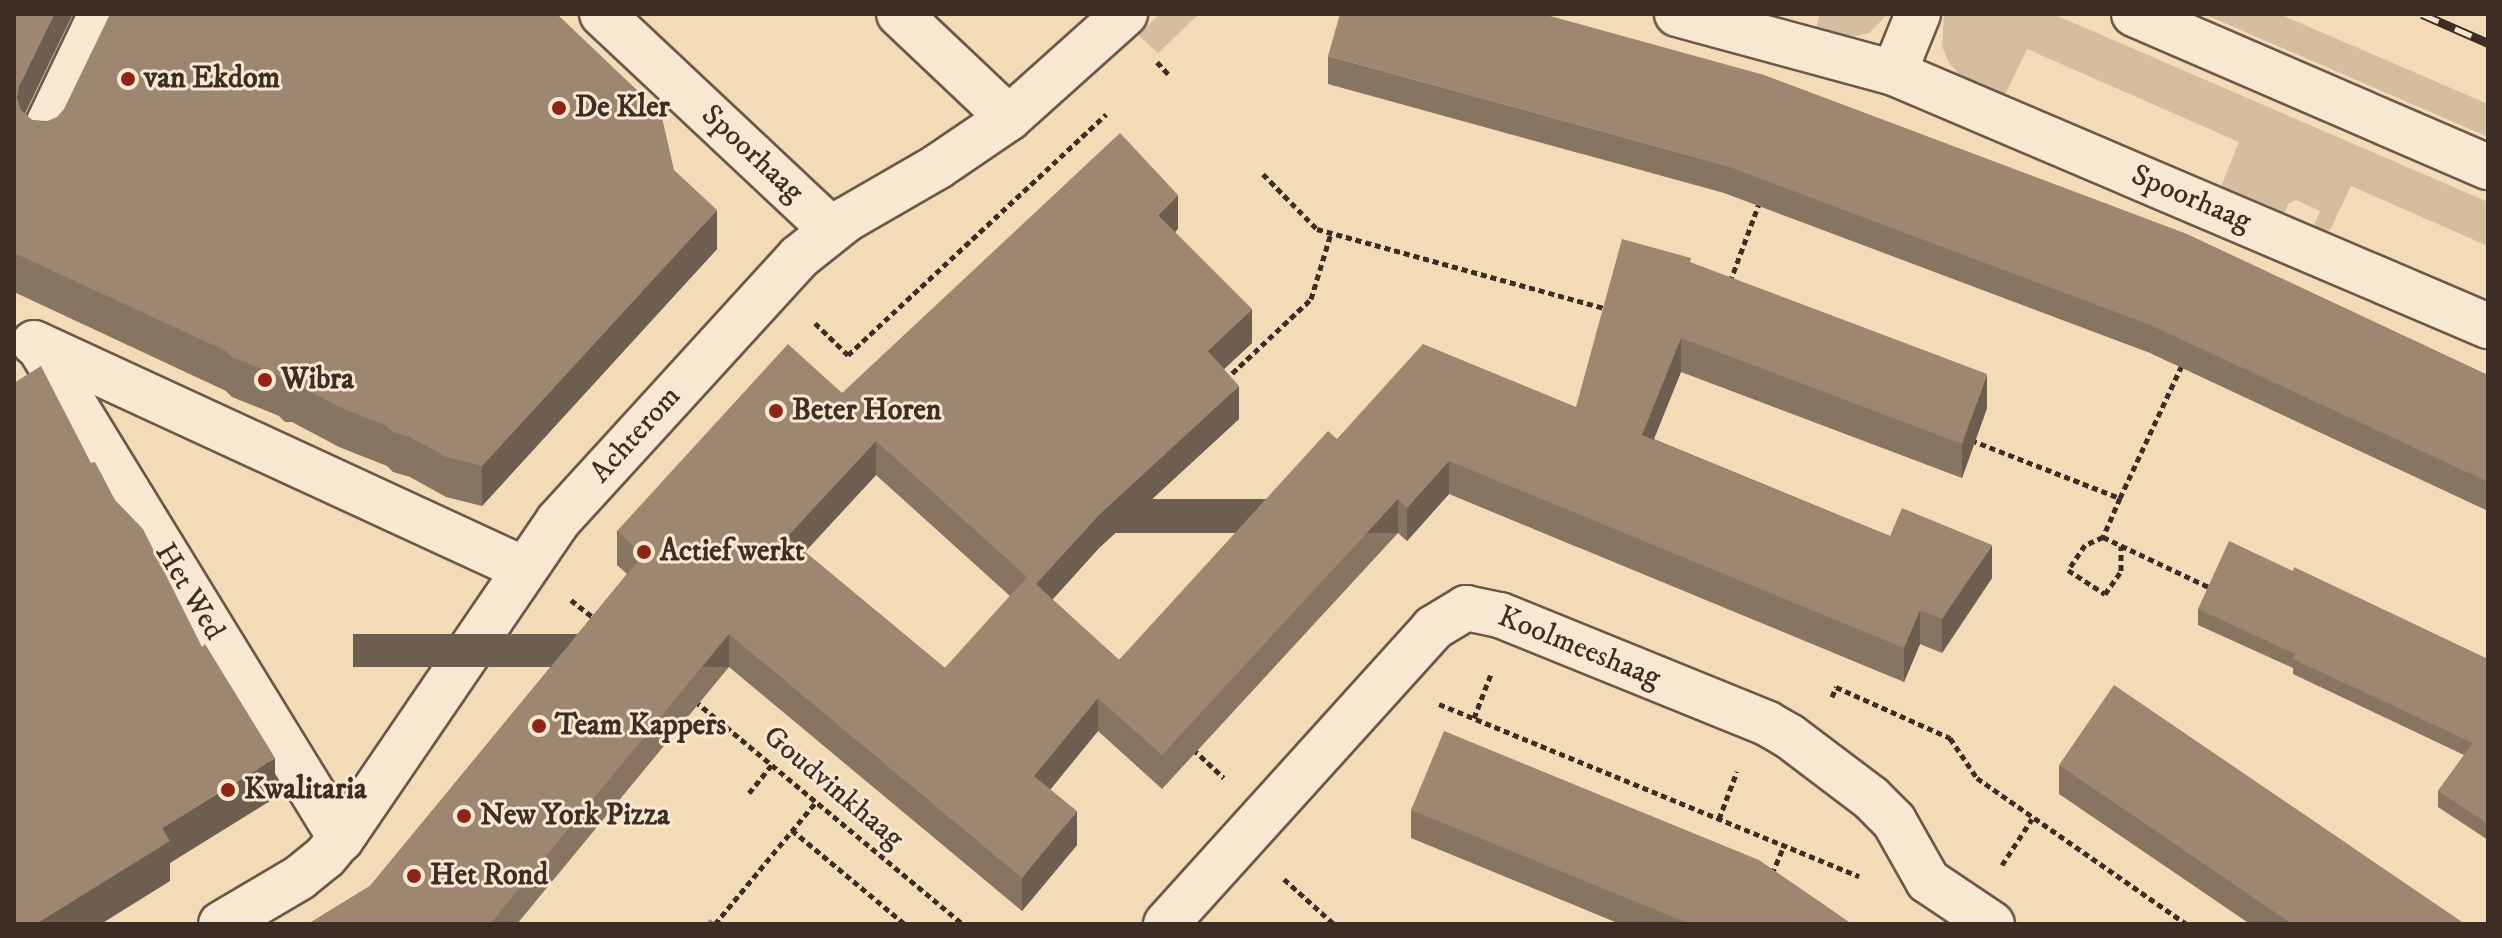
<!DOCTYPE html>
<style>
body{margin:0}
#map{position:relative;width:2502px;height:938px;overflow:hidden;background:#f4dbb8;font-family:"IM FELL DW Pica",serif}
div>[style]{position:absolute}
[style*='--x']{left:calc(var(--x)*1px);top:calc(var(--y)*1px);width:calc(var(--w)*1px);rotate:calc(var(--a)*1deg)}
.green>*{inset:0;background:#d5bd9f}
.path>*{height:5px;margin-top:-2.5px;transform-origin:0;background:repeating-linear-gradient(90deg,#3e2d24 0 6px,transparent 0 10px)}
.roads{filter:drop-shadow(2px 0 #6c5849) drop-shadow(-2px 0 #6c5849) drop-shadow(0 2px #6c5849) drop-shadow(0 -2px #6c5849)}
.minor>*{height:44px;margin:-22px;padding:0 22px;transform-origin:22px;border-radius:22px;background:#f8e8d1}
.rail>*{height:9px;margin-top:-4.5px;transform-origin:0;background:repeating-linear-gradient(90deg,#f8e8d1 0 18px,#3e2d24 0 36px);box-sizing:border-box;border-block:2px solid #3e2d24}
.wall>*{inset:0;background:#877461}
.shaded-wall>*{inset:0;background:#6e5e4f;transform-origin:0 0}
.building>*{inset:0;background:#9d8771}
.dots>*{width:22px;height:22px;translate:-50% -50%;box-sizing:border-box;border:4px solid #f8e8d1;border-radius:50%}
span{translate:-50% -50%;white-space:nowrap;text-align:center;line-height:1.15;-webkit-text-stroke:6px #f8e8d1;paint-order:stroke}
.poi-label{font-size:30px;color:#3e2d24;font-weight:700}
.left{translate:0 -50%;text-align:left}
.street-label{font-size:30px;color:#3e2d24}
.frame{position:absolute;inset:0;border:16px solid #3e2d24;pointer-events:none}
</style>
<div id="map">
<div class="green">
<div style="clip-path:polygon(1160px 14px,1199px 14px,1158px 53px,1138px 35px)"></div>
<div style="clip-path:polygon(1820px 14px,1888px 14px,1869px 33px,1847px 38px,1814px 35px)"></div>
<div style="clip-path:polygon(1944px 14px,2053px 14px,2488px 202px,2488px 246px,2351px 186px,2331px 228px,2323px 234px,2312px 230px,2320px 211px,2296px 200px,2288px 204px,2283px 218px,2223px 192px,2221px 187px,2239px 142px,2027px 49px,2006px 93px,1999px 95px,1964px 80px,1949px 63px,1942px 46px)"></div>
<div style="clip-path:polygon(2204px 14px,2279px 14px,2488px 104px,2488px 137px)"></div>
</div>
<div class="path">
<div style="--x:1157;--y:62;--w:19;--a:47"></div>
<div style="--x:1263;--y:174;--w:77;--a:45.5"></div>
<div style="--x:1317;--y:229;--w:302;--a:15.4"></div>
<div style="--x:1730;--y:282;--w:86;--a:-69.7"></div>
<div style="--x:815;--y:323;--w:46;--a:44.1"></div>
<div style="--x:848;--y:355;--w:353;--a:-43"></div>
<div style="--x:1225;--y:380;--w:118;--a:-43.3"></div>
<div style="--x:1311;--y:299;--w:69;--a:-73.1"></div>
<div style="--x:1971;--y:440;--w:160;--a:21.3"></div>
<div style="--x:2120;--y:498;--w:151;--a:-65"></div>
<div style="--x:2120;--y:498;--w:43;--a:113.6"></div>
<div style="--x:2103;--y:537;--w:124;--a:25.3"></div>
<div style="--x:2103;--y:537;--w:20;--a:156"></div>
<div style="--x:2085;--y:545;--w:30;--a:124"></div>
<div style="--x:2068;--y:570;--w:44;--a:33"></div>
<div style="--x:2105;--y:594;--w:28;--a:-55"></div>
<div style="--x:2121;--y:571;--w:25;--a:-90"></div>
<div style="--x:571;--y:600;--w:34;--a:38"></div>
<div style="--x:1832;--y:697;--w:11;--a:-68"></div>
<div style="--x:1836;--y:687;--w:125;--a:24.1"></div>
<div style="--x:1950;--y:738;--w:48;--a:56"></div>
<div style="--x:1977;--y:778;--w:255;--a:34.9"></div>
<div style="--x:695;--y:701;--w:349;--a:39.8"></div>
<div style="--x:1439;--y:704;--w:454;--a:22.3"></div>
<div style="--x:1474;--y:718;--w:47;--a:-68.9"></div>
<div style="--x:1193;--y:749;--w:42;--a:43.1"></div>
<div style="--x:749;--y:793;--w:36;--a:-51"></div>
<div style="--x:1719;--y:819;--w:51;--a:-69.4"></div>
<div style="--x:792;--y:830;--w:147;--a:39.8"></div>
<div style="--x:2002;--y:865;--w:55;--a:-56.9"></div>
<div style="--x:1772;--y:874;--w:30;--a:-67"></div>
<div style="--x:1284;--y:879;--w:67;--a:42"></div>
<div style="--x:715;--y:924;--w:158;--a:-50.4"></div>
</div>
<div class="roads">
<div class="minor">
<div style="--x:602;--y:14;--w:314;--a:43.2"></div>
<div style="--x:899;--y:14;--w:151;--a:43.4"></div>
<div style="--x:1677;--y:14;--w:225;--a:15.2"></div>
<div style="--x:1894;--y:73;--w:646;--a:23.07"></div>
<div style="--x:2134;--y:14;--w:386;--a:23.4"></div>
<div style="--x:1894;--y:73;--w:64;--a:-67.9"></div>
<div style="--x:42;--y:137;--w:136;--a:-64.4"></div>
<div style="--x:34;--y:343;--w:540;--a:24.76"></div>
<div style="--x:38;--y:345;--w:580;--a:58.48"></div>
<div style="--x:221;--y:924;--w:91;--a:-30.5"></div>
<div style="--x:299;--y:878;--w:33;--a:-39"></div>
<div style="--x:325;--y:857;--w:33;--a:-50"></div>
<div style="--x:346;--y:832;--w:376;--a:-55.7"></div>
<div style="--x:558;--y:521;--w:357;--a:-47.6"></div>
<div style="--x:799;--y:257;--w:61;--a:-38.4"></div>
<div style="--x:847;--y:219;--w:104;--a:-30"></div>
<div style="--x:937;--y:167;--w:87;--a:-34.2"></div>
<div style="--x:1009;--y:118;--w:156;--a:-41.9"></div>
<div style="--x:1166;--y:924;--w:399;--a:-47.9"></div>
<div style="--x:1433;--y:628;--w:39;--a:-31"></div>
<div style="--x:1466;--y:608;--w:35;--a:12"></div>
<div style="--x:1500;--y:615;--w:289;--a:22.1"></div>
<div style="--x:1768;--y:724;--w:24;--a:30"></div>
<div style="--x:1789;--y:736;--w:103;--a:37.1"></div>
<div style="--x:1871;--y:798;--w:33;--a:45"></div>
<div style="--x:1894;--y:821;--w:69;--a:60.5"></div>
<div style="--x:1928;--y:881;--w:77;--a:33.9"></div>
</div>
</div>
<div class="rail">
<div style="--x:2422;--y:14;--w:72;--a:23.7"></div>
</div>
<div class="wall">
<div style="clip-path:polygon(14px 14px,25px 114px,32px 120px,674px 170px,717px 249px,482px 506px,446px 497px,410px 477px,393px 472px,387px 466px,339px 447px,292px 422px,285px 422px,279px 416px,232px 397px,226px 391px,14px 292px)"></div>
<div style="clip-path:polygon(1328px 56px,2488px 375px,2488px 511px,2150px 353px,1724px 193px,1328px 84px)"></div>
<div style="clip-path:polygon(evenodd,1178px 229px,1175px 232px,1252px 343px,1224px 369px,1239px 419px,1099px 548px,1052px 599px,1119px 660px,1337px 439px,1576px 407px,1691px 263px,1987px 408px,1962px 478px,1681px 372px,1654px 439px,1992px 578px,1942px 653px,1920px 644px,1904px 682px,1449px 494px,1407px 541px,1398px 533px,1162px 789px,1098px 731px,1050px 790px,1077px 845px,1022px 911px,729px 667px,517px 924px,308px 924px,370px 886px,627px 574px,617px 565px,617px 531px,842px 393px,1178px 229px,876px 475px,1010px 596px,945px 668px,805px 552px,876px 475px)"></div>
<div style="clip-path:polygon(2198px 609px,2488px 659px,2488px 840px,2438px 807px,2438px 791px,2464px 755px,2293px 674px,2293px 668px,2198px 625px)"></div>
<div style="clip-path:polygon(2059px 765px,2465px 924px,2250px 924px,2059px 794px)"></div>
<div style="clip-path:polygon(1411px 810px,1852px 924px,1620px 924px,1411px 838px)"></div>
</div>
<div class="shaded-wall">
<div style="clip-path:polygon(54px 14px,73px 14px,19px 126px,17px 98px,19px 86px)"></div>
<div style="clip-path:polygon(1178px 195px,1178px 229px,1158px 248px,1158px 215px)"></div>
<div style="clip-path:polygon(717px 210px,717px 249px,482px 506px,482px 466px)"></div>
<div style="clip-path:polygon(1252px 309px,1252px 343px,1208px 384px,1208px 351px)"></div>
<div style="clip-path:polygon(1681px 338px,1681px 372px,1642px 468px,1642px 435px)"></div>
<div style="clip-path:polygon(1987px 374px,1987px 408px,1962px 478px,1962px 444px)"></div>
<div style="clip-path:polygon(1239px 386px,1239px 419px,1099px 548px,1036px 618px,1036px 584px,1099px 515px)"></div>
<div style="clip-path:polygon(876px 441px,876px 475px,787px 571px,787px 537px)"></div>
<div style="clip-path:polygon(1449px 461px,1449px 494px,1407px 541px,1407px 508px)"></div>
<div style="left:1398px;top:499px;width:34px;height:348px;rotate:90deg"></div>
<div style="clip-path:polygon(1992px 545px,1992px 578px,1942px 653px,1942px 619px)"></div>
<div style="clip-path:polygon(1920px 610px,1920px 644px,1904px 682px,1904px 648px)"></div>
<div style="left:729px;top:634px;width:33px;height:376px;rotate:90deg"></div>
<div style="clip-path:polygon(1098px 698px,1098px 731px,1034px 809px,1034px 776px)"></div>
<div style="clip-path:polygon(275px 758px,275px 798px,170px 863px,170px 881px,101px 924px,36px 924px,162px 828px)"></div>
<div style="clip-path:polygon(1077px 811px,1077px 845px,1022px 911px,1022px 878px)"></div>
</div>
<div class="building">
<div style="clip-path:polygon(14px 14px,54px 14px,19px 86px,17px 98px,21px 110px,32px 120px,45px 122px,57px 117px,64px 109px,110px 14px,557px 14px,661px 113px,674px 170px,717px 210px,482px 466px,446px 457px,410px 437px,393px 432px,387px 426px,339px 407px,292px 382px,285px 382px,279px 376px,232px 357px,226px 351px,14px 253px)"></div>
<div style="clip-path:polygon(1340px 14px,1543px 14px,1764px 75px,2187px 234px,2488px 375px,2488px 482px,2150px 325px,1724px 165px,1328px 56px)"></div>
<div style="clip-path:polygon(evenodd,1120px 133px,1178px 195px,1158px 215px,1252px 309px,1208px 351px,1239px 386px,1099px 515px,1036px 584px,1119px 660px,1328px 431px,1337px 439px,1423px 344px,1576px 407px,1622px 239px,1691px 258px,1690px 262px,1987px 374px,1962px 444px,1681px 338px,1642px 435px,1890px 536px,1902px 508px,1992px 545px,1942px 619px,1920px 610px,1904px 648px,1449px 461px,1407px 508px,1398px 499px,1162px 755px,1098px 698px,1034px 776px,1077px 811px,1022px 878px,729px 634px,490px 924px,308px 924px,370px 886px,643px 555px,617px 531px,788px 344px,842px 393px,1120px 133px,876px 441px,1027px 577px,945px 668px,787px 537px,876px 441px)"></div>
<div style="clip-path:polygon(41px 366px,91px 463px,95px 462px,115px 500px,143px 529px,202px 647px,205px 644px,275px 758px,162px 828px,170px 841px,36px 924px,14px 924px,14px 383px)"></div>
<div style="clip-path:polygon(2229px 541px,2293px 571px,2294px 567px,2488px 659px,2488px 824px,2438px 791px,2473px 743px,2293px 659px,2295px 654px,2198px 609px)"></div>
<div style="clip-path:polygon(2114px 685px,2465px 924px,2292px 924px,2059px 765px)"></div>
<div style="clip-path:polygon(1444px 731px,1759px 860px,1852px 924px,1690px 924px,1411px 810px)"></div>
<div style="clip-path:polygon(710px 919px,716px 924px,706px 924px)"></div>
</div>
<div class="dots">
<div style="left:128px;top:79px;background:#8f2418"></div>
<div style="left:559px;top:108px;background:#8f2418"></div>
<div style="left:265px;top:380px;background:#8f2418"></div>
<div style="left:776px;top:411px;background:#8f2418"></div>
<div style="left:644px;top:552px;background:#8f2418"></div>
<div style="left:539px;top:726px;background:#8f2418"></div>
<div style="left:228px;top:790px;background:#8f2418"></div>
<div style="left:464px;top:816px;background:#8f2418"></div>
<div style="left:414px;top:876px;background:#8f2418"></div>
</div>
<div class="poi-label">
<span class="left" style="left:144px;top:79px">van Ekdom</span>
<span class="left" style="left:575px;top:108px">De Kler</span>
<span class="left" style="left:281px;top:380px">Wibra</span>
<span class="left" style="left:792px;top:411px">Beter Horen</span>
<span class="left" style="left:660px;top:552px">Actief werkt</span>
<span class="left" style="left:555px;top:726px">Team Kappers</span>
<span class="left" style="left:244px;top:790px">Kwalitaria</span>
<span class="left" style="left:480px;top:816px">New York Pizza</span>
<span class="left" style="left:430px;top:876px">Het Rond</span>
</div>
<div class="street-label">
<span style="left:752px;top:154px;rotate:43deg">Spoorhaag</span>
<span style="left:2191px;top:199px;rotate:23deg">Spoorhaag</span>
<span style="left:636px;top:435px;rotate:-48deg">Achterom</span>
<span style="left:189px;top:592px;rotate:59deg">Het Wed</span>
<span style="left:1579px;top:648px;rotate:22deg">Koolmeeshaag</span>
<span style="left:833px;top:788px;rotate:40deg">Goudvinkhaag</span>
</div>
<div class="frame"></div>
</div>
